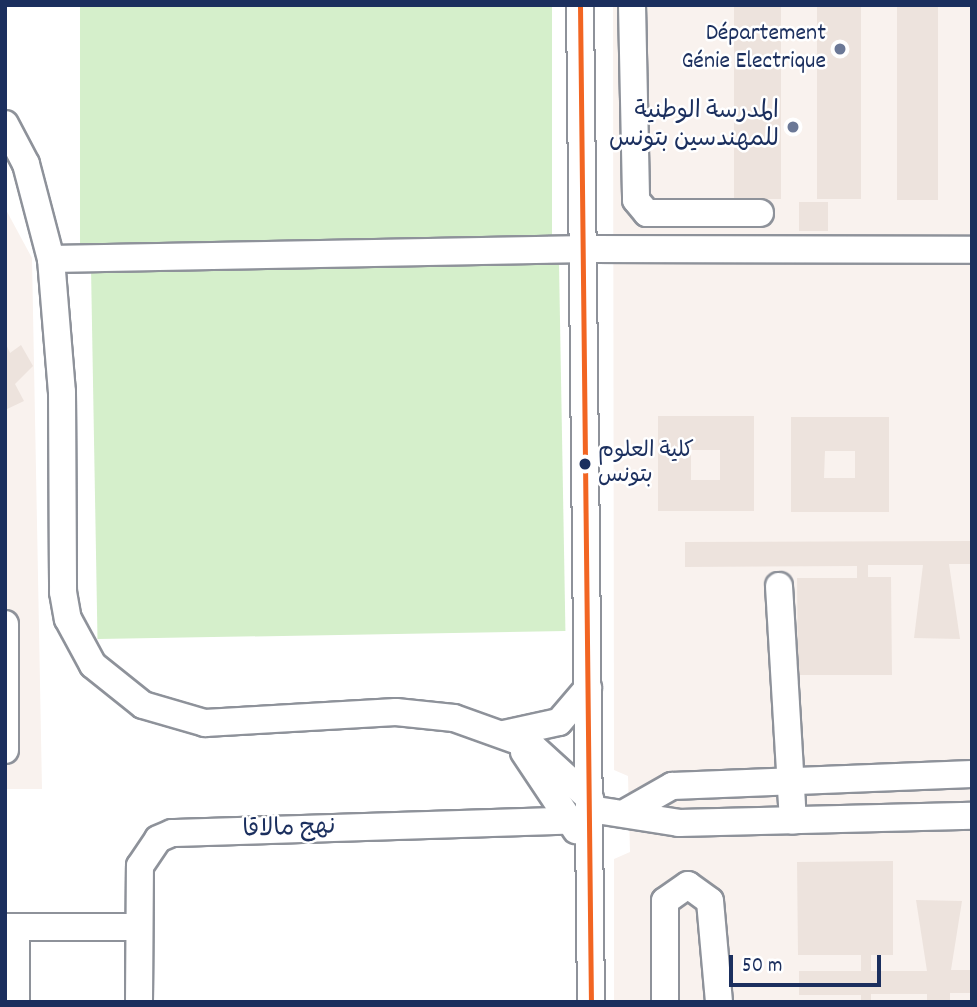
<!DOCTYPE html>
<meta charset="utf-8">
<style>
body{margin:0}
#map{position:relative;width:977px;height:1007px;overflow:hidden;background:#fff;font-family:Dekko,"Playpen Sans Arabic",sans-serif}
div>[style]{position:absolute}
[style*='--x']{left:calc(var(--x)*1px);top:calc(var(--y)*1px);width:calc(var(--w)*1px);rotate:calc(var(--a)*1deg)}
.built>*{inset:0;background:#f9f2ee}
.green>*{inset:0;background:#d5efcb;transform-origin:0 0}
.building>*{inset:0;background:#ede3dd;transform-origin:0 0}
.roads{filter:drop-shadow(2px 0 #8e929a) drop-shadow(-2px 0 #8e929a) drop-shadow(0 2px #8e929a) drop-shadow(0 -2px #8e929a)}
.minor>*{height:26px;margin:-13px;padding:0 13px;transform-origin:13px;border-radius:13px;background:#fff}
.bus-1>*{height:5px;margin:-2.5px;padding:0 2.5px;transform-origin:2.5px;border-radius:2.5px;background:#f26522}
.dots>*{width:19px;height:19px;translate:-50% -50%;box-sizing:border-box;border:4px solid #fff;border-radius:50%}
span{translate:-50% -50%;white-space:nowrap;text-align:center;line-height:1.15;-webkit-text-stroke:5px #fff;paint-order:stroke}
.bus-label{font-size:22px;color:#1b2f5e}
.left{translate:0 -50%;text-align:left}
.poi-label{font-size:24px;color:#1b2f5e}
.right{translate:-100% -50%;text-align:right}
.street-label{font-size:24px;color:#1b2f5e}
.frame{position:absolute;inset:0;border:7px solid #1b2f5e;pointer-events:none}
.scale{position:absolute;left:729px;top:955px;width:152px;height:32px;box-sizing:border-box;border:4px solid #1b2f5e;border-top:0;padding-left:9px;font-size:21px;line-height:24px;white-space:nowrap;color:#1b2f5e;-webkit-text-stroke:5px #fff;paint-order:stroke}
</style>
<div id="map">
<div class="built">
<div style="clip-path:polygon(613px 5px,972px 5px,972px 1002px,614px 1002px,614px 859px,630px 852px,628px 776px,614px 770px)"></div>
<div style="clip-path:polygon(5px 208px,32px 258px,42px 789px,5px 789px)"></div>
</div>
<div class="green">
<div style="left:80px;top:5px;width:472px;height:241px"></div>
<div style="left:559px;top:263px;width:368px;height:468px;rotate:89deg"></div>
</div>
<div class="building">
<div style="left:734px;top:5px;width:47px;height:194px"></div>
<div style="left:817px;top:5px;width:44px;height:194px"></div>
<div style="left:897px;top:5px;width:41px;height:195px"></div>
<div style="left:799px;top:202px;width:29px;height:29px"></div>
<div style="clip-path:polygon(5px 342px,10px 353px,21px 345px,33px 366px,15px 384px,24px 401px,5px 410px)"></div>
<div style="clip-path:polygon(evenodd,658px 416px,754px 416px,754px 511px,658px 511px,658px 416px,691px 450px,720px 450px,720px 480px,691px 480px,691px 450px)"></div>
<div style="clip-path:polygon(evenodd,791px 417px,889px 417px,889px 512px,791px 512px,791px 417px,825px 451px,855px 451px,855px 478px,824px 478px,825px 451px)"></div>
<div style="clip-path:polygon(972px 541px,972px 564px,949px 564px,960px 639px,914px 638px,923px 565px,868px 565px,868px 577px,891px 577px,892px 675px,798px 675px,797px 578px,857px 578px,857px 566px,685px 567px,685px 542px)"></div>
<div style="clip-path:polygon(893px 861px,893px 955px,871px 955px,871px 971px,927px 971px,916px 900px,962px 901px,951px 970px,972px 970px,972px 993px,950px 993px,950px 1002px,927px 1002px,927px 994px,871px 994px,871px 1002px,861px 1002px,861px 995px,799px 995px,799px 971px,861px 971px,861px 955px,798px 955px,797px 862px)"></div>
</div>
<div class="roads">
<div class="minor">
<div style="--x:580;--y:5;--w:997;--a:89.37"></div>
<div style="--x:632;--y:5;--w:195;--a:88.8"></div>
<div style="--x:636;--y:200;--w:17;--a:50"></div>
<div style="--x:647;--y:213;--w:113;--a:0"></div>
<div style="--x:5;--y:124;--w:45;--a:62.3"></div>
<div style="--x:26;--y:164;--w:98;--a:75.3"></div>
<div style="--x:51;--y:259;--w:133;--a:85.3"></div>
<div style="--x:62;--y:392;--w:200;--a:89.7"></div>
<div style="--x:63;--y:592;--w:27;--a:80"></div>
<div style="--x:68;--y:619;--w:52;--a:61.5"></div>
<div style="--x:93;--y:665;--w:64;--a:38.7"></div>
<div style="--x:143;--y:705;--w:65;--a:16.2"></div>
<div style="--x:205;--y:723;--w:191;--a:-3.3"></div>
<div style="--x:396;--y:712;--w:58;--a:5.9"></div>
<div style="--x:454;--y:718;--w:83;--a:19.7"></div>
<div style="--x:532;--y:746;--w:79;--a:42.4"></div>
<div style="--x:51;--y:259;--w:537;--a:-1.07"></div>
<div style="--x:588;--y:249;--w:384;--a:0.1"></div>
<div style="--x:779;--y:586;--w:235;--a:86.6"></div>
<div style="--x:5;--y:624;--w:126;--a:90"></div>
<div style="--x:504;--y:734;--w:56;--a:-12.3"></div>
<div style="--x:559;--y:722;--w:45;--a:-49.5"></div>
<div style="--x:524;--y:752;--w:94;--a:56.3"></div>
<div style="--x:590;--y:809;--w:90;--a:8.9"></div>
<div style="--x:679;--y:823;--w:293;--a:-1.4"></div>
<div style="--x:628;--y:811;--w:51;--a:-29.6"></div>
<div style="--x:672;--y:786;--w:300;--a:-2.3"></div>
<div style="--x:5;--y:927;--w:133;--a:0"></div>
<div style="--x:16;--y:1002;--w:75;--a:-90"></div>
<div style="--x:139;--y:1002;--w:136;--a:-89.6"></div>
<div style="--x:140;--y:866;--w:32;--a:-56"></div>
<div style="--x:158;--y:839;--w:15;--a:-23"></div>
<div style="--x:172;--y:833;--w:418;--a:-1.8"></div>
<div style="--x:665;--y:1002;--w:101;--a:-90"></div>
<div style="--x:665;--y:901;--w:28;--a:-35"></div>
<div style="--x:688;--y:885;--w:27;--a:36"></div>
<div style="--x:710;--y:901;--w:101;--a:84.9"></div>
</div>
</div>
<div class="bus-1">
<div style="--x:580;--y:5;--w:997;--a:89.37"></div>
</div>
<div class="dots">
<div style="left:840px;top:49px;background:#6b7896"></div>
<div style="left:793px;top:127px;background:#6b7896"></div>
<div style="left:585px;top:464px;background:#1b2f5e"></div>
</div>
<div class="bus-label">
<span class="left" style="left:598px;top:464px">كلية العلوم<br>بتونس</span>
</div>
<div class="poi-label">
<span class="right" style="left:826px;top:49px">Département<br>Génie Electrique</span>
<span class="right" style="left:779px;top:127px">المدرسة الوطنية<br>للمهندسين بتونس</span>
</div>
<div class="street-label">
<span style="left:289px;top:830px;rotate:-2deg">نهج مالاقا</span>
</div>
<div class="frame"></div>
<div class="scale">50 m</div>
</div>
